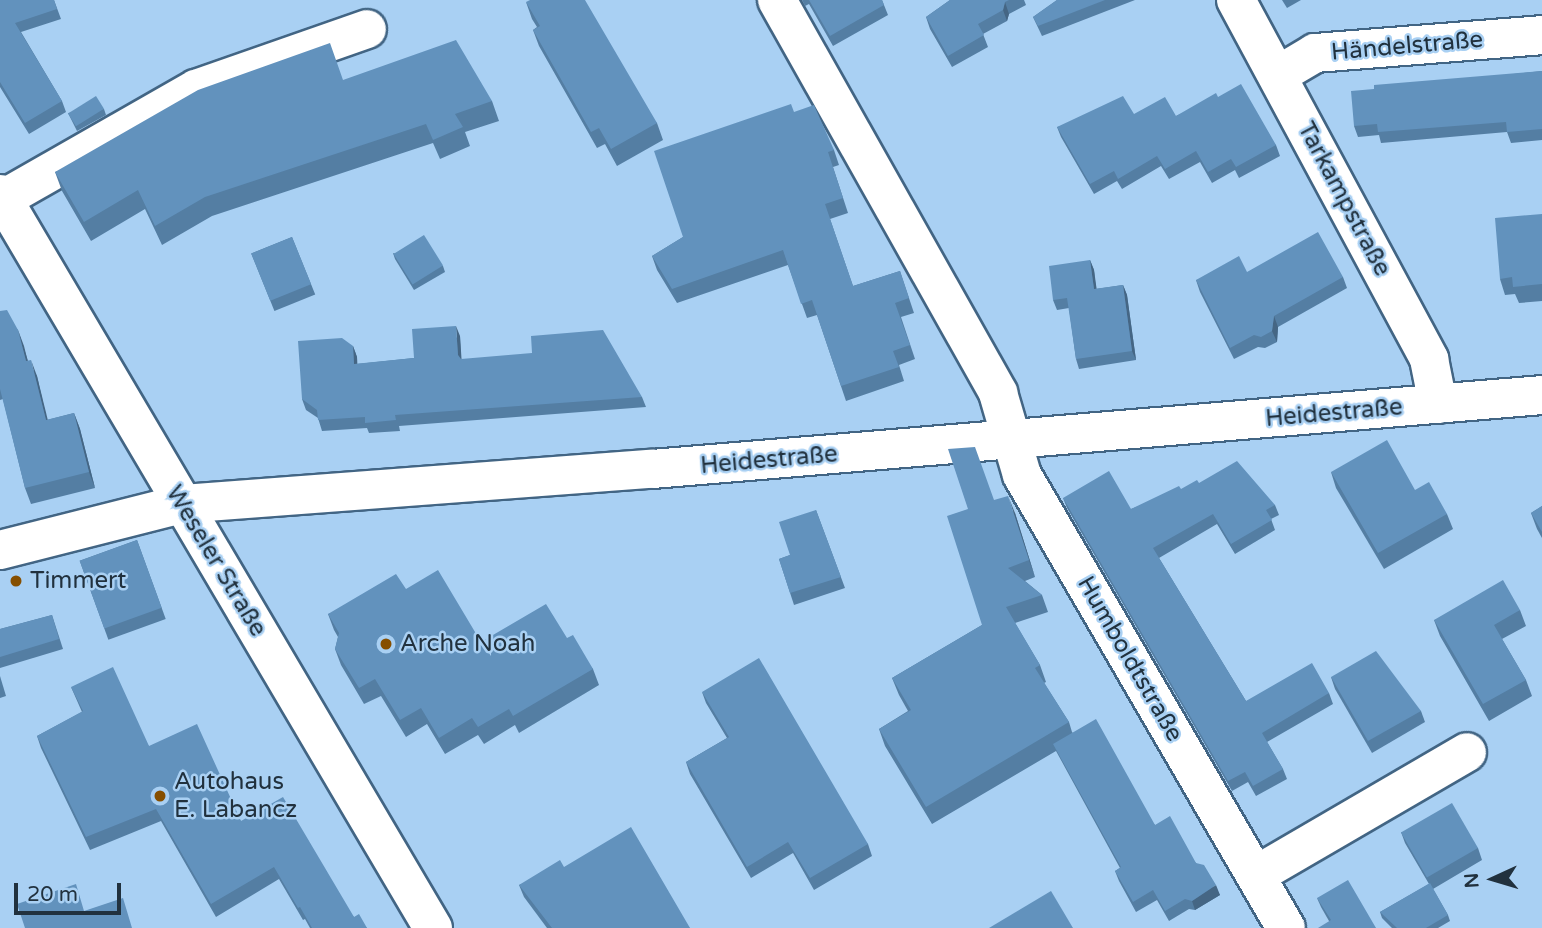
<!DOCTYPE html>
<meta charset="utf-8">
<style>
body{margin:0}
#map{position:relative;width:1542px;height:928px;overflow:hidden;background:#a9d0f3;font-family:"Varela Round",sans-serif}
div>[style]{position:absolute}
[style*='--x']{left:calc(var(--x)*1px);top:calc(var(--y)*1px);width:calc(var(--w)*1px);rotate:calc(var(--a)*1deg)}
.roads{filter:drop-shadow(2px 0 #426584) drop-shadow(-2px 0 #426584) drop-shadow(0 2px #426584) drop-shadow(0 -2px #426584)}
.minor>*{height:38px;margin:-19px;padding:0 19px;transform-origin:19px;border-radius:19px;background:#fff}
.wall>*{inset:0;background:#547ea3;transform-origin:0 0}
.shaded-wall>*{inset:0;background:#456684}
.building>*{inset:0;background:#6292bd;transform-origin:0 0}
.dots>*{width:19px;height:19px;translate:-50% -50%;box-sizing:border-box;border:4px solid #a9d0f3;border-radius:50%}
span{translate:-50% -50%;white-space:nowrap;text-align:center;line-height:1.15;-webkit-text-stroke:5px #a9d0f3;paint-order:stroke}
.street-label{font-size:24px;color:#21313e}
.poi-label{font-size:24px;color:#21313e}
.left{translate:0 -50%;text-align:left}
.north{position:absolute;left:1458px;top:844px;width:70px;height:70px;-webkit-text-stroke:5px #a9d0f3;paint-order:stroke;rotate:266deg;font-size:19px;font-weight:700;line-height:28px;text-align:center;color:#21313e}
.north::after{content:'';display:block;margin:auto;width:24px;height:32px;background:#21313e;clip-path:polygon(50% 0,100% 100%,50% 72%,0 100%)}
.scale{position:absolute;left:14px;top:883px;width:107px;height:32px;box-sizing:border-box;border:4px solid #21313e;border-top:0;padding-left:9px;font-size:21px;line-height:24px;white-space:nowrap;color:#21313e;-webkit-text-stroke:5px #a9d0f3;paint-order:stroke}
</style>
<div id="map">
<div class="roads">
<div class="minor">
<div style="--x:777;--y:0;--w:451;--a:60.6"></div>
<div style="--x:998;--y:393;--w:85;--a:73.7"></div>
<div style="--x:1022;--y:475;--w:524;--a:59.77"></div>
<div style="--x:1236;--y:0;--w:408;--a:61.7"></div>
<div style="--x:1429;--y:359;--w:46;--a:78.7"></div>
<div style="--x:1278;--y:75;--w:43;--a:-30.7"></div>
<div style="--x:1315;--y:53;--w:228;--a:-4.5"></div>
<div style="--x:0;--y:194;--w:852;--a:59.46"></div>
<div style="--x:3;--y:199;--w:222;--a:-29.7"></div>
<div style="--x:196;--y:89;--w:181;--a:-19.3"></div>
<div style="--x:0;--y:550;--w:188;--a:-14.2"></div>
<div style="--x:182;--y:504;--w:471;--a:-4.3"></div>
<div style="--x:652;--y:469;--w:893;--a:-4.75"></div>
<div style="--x:1256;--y:875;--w:244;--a:-30.2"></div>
</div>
</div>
<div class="wall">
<div style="clip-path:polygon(0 0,54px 0,61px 19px,21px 32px,62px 101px,66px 112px,29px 134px,0 87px)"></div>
<div style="clip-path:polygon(802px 0,882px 0,888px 15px,833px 46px,809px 4px,805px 6px)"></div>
<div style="clip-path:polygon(950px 0,1024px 0,1026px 5px,1009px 14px,1007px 21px,983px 34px,988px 47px,952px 67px,930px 29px,926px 17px)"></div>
<div style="clip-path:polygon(1057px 0,1135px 0,1042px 36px,1033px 17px)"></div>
<div style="clip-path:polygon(1282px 0,1301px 0,1287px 8px)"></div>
<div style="clip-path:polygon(526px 2px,657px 123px,663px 140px,617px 166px,605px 144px,597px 148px,539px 46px,533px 30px,537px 27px,532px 19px)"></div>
<div style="clip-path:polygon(1542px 71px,1542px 140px,1511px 143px,1507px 132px,1381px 143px,1379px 135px,1358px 137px,1354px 126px,1374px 89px)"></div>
<div style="clip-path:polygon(343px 80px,492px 101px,499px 121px,465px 132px,470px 146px,440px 159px,433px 143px,212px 216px,162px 245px,145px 209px,91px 241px,62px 191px,55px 172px)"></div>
<div style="clip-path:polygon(1218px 97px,1276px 145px,1280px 156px,1239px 178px,1235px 170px,1212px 183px,1200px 162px,1169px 179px,1161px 166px,1122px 189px,1117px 181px,1094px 194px,1061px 137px,1057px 127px,1134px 114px,1176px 116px)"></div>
<div style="clip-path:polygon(104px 109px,106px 115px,77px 131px,68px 113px)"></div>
<div style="clip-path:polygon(794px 112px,834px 150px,839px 165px,833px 167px,848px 213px,830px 219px,853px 286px,900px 271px,914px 313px,901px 317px,915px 359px,899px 365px,904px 381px,846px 401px,817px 315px,807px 318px,788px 265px,677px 303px,657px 270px,652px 256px,683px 237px)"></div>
<div style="clip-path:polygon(1542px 214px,1542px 301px,1519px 303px,1515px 294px,1505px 295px,1500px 279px)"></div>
<div style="left:292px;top:237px;width:62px;height:44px;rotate:68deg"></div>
<div style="clip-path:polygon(393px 253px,443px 266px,445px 272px,414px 290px,395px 259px)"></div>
<div style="clip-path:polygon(1090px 260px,1094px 270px,1096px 289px,1123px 285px,1127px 295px,1136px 360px,1079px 369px,1076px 359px,1069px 308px,1057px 310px,1053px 300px)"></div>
<div style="clip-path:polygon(1247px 272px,1343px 277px,1347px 288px,1278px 327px,1277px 342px,1265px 348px,1258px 347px,1234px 359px,1200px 292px,1196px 280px)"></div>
<div style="clip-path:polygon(0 311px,18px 330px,28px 361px,37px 376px,47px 420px,74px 413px,80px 429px,95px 488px,31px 504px,25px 488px,3px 399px,0 400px)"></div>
<div style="clip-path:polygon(460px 336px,461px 359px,642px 397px,646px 407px,399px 426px,400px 431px,369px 433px,367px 428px,322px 431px,318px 418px,306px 410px,302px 399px,353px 346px,357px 357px,357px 364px,414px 358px)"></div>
<div style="clip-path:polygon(1331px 472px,1447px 514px,1453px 529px,1384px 569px,1336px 488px)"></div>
<div style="clip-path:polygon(1199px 483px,1275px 505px,1279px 515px,1271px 519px,1275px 530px,1235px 554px,1217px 524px,1159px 558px,1246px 701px,1329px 693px,1333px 704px,1267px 742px,1283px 769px,1287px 779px,1256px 796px,1248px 782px,1232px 791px,1067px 508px,1063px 498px,1131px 509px)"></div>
<div style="clip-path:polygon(994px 500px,1015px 513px,1035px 577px,1025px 581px,1042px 595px,1048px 612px,1015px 623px,1040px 665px,1046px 682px,1044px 683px,1069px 722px,1072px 732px,1155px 825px,1196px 863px,1220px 895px,1195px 910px,1189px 909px,1169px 921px,1157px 900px,1136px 912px,1119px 881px,1115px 871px,1120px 868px,1056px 751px,932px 824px,885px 746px,879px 729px,908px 711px,899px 695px,892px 678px,982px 625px)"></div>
<div style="clip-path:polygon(1542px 506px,1542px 538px,1537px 529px,1531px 513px)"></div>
<div style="clip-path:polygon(816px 510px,845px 588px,794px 605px,779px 559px,790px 555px)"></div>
<div style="left:137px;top:540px;width:84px;height:61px;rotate:70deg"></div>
<div style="clip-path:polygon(406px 589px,481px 642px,567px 638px,593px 669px,599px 685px,519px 733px,515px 725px,484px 744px,478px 735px,445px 754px,427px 724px,406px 737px,381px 696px,364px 704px,341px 665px,335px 649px,338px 637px,334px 630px,328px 614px)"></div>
<div style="clip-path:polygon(1520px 610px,1526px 626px,1502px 639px,1526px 680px,1532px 696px,1489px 721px,1440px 636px,1434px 620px)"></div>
<div style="clip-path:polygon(52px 615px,63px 649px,0 668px,0 629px)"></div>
<div style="clip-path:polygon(0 676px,6px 696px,0 698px)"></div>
<div style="clip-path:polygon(1331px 677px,1421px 711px,1425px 722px,1372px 753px,1335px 689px)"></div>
<div style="clip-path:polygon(71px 687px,149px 746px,241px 821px,367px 928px,310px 928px,305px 919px,303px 920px,279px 879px,216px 917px,161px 821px,90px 850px,41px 748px,37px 736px,82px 712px)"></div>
<div style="clip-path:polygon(702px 692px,868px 844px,872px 856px,814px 890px,793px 853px,751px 878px,690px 774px,686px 762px,727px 738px,706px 703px)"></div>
<div style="clip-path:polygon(1401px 832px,1478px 848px,1482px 860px,1433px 889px,1448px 915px,1450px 921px,1438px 928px,1392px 928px,1382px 918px,1380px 912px,1429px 884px,1405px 843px)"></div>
<div style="clip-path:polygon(564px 867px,690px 928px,547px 928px,524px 897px,519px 885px)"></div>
<div style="clip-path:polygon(1317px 898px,1376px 928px,1329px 921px,1321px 907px)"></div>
</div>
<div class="shaded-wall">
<div style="clip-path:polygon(1005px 2px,1009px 14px,1007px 21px,1003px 10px)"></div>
<div style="clip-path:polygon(1090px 260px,1094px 270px,1098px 299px,1094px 289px)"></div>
<div style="clip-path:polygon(1123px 285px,1127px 295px,1136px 360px,1132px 351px)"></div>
<div style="clip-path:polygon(1274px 316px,1278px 327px,1277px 342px,1272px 331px)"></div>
<div style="clip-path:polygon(456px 326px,460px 336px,462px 366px,458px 355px)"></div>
<div style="clip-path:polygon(18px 330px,24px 346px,32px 378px,26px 361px)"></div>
<div style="clip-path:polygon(353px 346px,357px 357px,358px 375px,354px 364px)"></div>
<div style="clip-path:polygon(31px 360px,37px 376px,52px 437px,46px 420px)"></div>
<div style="clip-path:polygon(74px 413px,80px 429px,95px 488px,89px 472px)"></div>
<div style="clip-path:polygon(1008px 496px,1015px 513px,1035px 577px,1029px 560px)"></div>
<div style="clip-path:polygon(1216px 885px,1220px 895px,1195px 910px,1192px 901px)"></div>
</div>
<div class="building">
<div style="clip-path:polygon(0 0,54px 0,57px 9px,15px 23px,62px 101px,25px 123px,0 82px)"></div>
<div style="clip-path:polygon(530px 0,585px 0,657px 123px,611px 149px,599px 128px,591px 132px,533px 30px,540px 26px,526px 2px)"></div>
<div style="clip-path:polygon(809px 0,882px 0,884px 5px,830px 36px)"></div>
<div style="clip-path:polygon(950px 0,1009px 0,1005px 2px,1003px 10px,978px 24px,984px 35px,948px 56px,926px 17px)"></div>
<div style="clip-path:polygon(1057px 0,1105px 0,1038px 26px,1033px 17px)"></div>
<div style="clip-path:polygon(456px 40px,492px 101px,455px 114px,463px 127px,433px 140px,426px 124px,205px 197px,155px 226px,138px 190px,84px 222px,55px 172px,198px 90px,330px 43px,343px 80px)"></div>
<div style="clip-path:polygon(1542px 71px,1542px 129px,1507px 132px,1506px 122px,1378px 132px,1377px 124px,1354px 126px,1351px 91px,1374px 89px,1374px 85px)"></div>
<div style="clip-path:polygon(1241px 84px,1276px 145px,1236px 167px,1231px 159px,1208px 172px,1196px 151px,1165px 169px,1157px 156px,1118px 179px,1114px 171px,1090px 184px,1057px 127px,1123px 96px,1134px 114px,1165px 97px,1176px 116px,1216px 93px,1218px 97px)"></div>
<div style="left:96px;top:96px;width:15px;height:33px;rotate:58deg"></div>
<div style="clip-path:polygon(791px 104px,794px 112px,814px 105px,834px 150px,828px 152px,843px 198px,825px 204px,853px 286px,900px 271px,909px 298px,895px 303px,910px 345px,893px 351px,899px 367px,841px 386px,812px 300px,801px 304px,783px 250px,672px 289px,652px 256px,683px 237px,654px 151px)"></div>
<div style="clip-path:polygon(1542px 214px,1542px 284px,1513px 287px,1512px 277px,1500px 279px,1495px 218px)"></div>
<div style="clip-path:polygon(1318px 232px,1343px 277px,1274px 316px,1272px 331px,1261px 337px,1254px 335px,1230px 348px,1196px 280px,1239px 256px,1247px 272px)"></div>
<div style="left:424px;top:235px;width:36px;height:36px;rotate:58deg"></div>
<div style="left:292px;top:237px;width:51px;height:44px;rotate:68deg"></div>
<div style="clip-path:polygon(1090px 260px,1094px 289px,1123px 285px,1132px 351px,1076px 359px,1067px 298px,1053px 300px,1049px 266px)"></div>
<div style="clip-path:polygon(7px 310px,18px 330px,26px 361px,31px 360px,46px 420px,74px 413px,89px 472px,25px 488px,0 389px,0 311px)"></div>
<div style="clip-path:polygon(456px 326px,458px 355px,461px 359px,532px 353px,531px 336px,603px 330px,642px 397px,395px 415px,396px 420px,365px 423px,365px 417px,318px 420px,317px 410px,302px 399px,298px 341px,342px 338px,353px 346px,354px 364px,414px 358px,412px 329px)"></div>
<div style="clip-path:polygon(1387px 440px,1415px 490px,1429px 482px,1447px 514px,1378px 553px,1331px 472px)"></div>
<div style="clip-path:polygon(975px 447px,994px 500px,1008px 496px,1029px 560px,1008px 568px,1042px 595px,1006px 607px,1040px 665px,1035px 668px,1069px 722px,926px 807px,879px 729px,911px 710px,892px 678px,982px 625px,947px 516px,968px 509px,948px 449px)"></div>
<div style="clip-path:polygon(1237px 461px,1275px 505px,1266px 510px,1272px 520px,1231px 544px,1213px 514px,1153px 548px,1246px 701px,1312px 663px,1329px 693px,1262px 733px,1283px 769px,1253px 786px,1245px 772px,1228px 781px,1063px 498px,1109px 471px,1131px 509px,1179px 486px,1181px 489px,1197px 480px,1199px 483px)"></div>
<div style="clip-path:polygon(1542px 506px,1542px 532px,1531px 513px)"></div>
<div style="clip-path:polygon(816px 510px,841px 577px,790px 593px,779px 559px,790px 555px,779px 522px)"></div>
<div style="left:137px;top:540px;width:72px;height:61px;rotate:70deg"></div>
<div style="clip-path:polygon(438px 570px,481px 642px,546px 604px,567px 638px,573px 635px,593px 669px,513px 716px,509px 709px,478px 727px,472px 718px,439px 738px,421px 708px,400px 720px,375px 679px,359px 688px,335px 649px,339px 633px,328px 614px,396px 574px,406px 589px)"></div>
<div style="clip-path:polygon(1503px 580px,1520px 610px,1494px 625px,1526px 680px,1483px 704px,1434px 620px)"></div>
<div style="clip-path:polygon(52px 615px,59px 639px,0 657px,0 629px)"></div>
<div style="clip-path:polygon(1376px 651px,1421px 711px,1368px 741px,1331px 677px)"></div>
<div style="clip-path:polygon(759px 658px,868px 844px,810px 878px,788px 842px,747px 867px,686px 762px,729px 737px,702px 692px)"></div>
<div style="clip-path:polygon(113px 667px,149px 746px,197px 724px,241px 821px,283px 797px,354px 917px,359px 914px,367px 928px,312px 928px,300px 907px,298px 908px,274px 867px,211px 904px,156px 809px,86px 837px,37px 736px,83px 711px,71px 687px)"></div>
<div style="clip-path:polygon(1096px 719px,1155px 825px,1170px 816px,1196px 863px,1204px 865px,1216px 885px,1192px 901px,1185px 899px,1165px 911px,1153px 890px,1133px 902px,1115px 871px,1121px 867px,1053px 744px)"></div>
<div style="left:1452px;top:803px;width:52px;height:59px;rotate:60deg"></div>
<div style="clip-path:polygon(631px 827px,690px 928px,552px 928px,519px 885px,560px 860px,564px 867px)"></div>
<div style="clip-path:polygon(1348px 880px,1376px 928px,1318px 928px,1331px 920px,1317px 898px)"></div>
<div style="clip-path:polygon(1430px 883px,1448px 915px,1426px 928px,1397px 928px,1380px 912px)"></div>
<div style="clip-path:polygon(76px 884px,84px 911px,123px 898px,132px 928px,25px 928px,17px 904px)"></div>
<div style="clip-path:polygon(1051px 891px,1073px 928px,989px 928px)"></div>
</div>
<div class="dots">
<div style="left:16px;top:581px;background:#864f00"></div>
<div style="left:386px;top:644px;background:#864f00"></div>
<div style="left:160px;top:796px;background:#864f00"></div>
</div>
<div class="street-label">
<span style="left:1407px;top:46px;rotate:-5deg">Händelstraße</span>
<span style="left:1344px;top:199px;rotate:62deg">Tarkampstraße</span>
<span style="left:1334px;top:413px;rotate:-5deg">Heidestraße</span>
<span style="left:769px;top:460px;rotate:-5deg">Heidestraße</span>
<span style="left:216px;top:561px;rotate:59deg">Weseler Straße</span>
<span style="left:1130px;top:659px;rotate:60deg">Humboldtstraße</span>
</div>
<div class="poi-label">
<span class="left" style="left:30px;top:581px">Timmert</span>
<span class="left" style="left:400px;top:644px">Arche Noah</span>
<span class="left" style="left:174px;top:796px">Autohaus<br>E. Labancz</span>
</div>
<div class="north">N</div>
<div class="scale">20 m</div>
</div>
